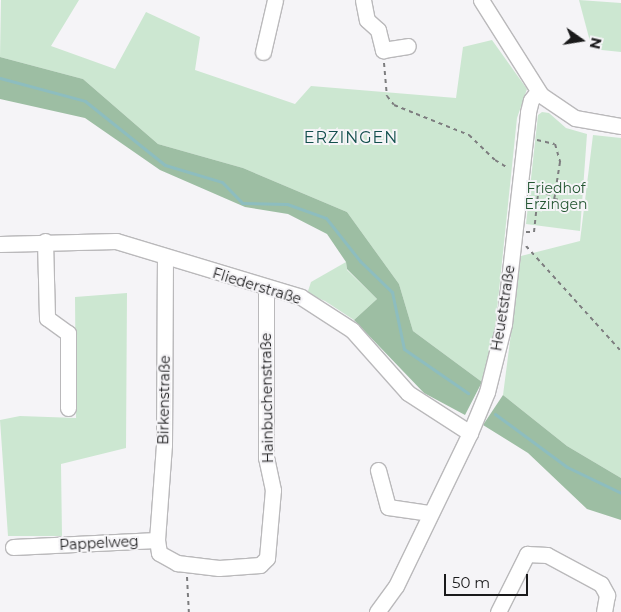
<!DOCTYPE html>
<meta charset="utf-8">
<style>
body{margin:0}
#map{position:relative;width:621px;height:612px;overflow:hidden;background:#f5f4f7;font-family:Montserrat,sans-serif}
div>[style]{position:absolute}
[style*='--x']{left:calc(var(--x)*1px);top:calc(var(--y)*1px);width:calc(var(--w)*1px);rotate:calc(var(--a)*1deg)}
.green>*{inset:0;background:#cce7d1}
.forest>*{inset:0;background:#9dbea3}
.stream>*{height:3px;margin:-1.5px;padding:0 1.5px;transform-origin:1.5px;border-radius:1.5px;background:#8dbdbf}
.path>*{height:2px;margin-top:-1px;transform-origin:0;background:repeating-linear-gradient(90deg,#7d7d7f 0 4px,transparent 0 8px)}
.roads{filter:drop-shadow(1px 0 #bab9bb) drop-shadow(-1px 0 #bab9bb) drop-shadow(0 1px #bab9bb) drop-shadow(0 -1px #bab9bb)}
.minor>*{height:15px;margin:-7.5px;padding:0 7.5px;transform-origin:7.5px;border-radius:7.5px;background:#fff}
span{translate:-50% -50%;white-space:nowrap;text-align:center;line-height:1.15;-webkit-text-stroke:4px #f5f4f7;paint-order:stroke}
.park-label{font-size:14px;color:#245632}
.street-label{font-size:14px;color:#1a1a1b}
.quarter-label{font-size:16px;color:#124f4d;letter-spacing:1px}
.north{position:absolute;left:556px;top:15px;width:50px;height:50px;-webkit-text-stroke:4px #f5f4f7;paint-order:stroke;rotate:103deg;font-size:14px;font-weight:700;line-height:20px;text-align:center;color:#1a1a1b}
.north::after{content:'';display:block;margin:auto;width:18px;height:22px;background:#1a1a1b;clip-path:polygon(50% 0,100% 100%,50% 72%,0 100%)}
.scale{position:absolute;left:444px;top:574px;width:84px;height:22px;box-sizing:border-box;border:2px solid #1a1a1b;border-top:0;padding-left:6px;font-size:15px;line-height:18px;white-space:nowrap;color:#1a1a1b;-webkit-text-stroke:4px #f5f4f7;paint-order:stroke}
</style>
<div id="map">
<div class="green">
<div style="clip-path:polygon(1px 0,79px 0,51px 46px,115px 69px,146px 12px,200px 37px,195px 70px,295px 104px,311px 86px,456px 98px,463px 47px,492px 40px,527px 89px,517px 118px,495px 329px,482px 382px,413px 331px,399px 284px,347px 212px,243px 168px,158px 144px,83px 79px,0 57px)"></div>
<div style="clip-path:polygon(579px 0,621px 3px,621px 52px,592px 49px)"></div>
<div style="clip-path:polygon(542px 112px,549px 113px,566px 128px,587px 134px,580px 231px,526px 224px,538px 115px)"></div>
<div style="clip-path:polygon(593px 135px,621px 138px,621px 478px,567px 446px,503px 395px,521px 256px,580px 241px)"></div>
<div style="clip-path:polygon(346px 262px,347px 270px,377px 299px,354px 320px,325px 301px,307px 294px,311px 282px)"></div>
<div style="clip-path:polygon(127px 293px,126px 448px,61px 464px,62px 536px,8px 536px,0 420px,20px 416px,76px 418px,75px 297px)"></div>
</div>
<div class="forest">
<div style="clip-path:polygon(0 57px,83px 79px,158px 144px,243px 168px,347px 212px,399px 284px,413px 331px,482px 382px,465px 415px,424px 393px,354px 320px,377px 299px,347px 269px,346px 262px,327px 234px,288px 214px,245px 207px,160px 170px,85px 118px,0 99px)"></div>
<div style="clip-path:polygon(503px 395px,567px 446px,621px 478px,621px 520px,587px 509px,528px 453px,483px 425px)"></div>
</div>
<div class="stream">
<div style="--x:0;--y:78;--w:88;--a:15.1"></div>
<div style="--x:85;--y:101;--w:102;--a:38.7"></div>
<div style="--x:165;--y:165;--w:59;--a:16.6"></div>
<div style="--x:222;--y:182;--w:29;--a:46"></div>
<div style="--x:242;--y:203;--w:45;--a:1.3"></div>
<div style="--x:287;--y:204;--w:41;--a:19.7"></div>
<div style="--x:326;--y:218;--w:55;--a:51.7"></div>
<div style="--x:360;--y:261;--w:45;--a:44.1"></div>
<div style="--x:392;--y:292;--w:58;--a:78.1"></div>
<div style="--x:404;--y:349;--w:78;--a:34.5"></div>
<div style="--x:495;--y:414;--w:89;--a:36.4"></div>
<div style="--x:567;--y:467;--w:60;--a:25.7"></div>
</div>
<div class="path">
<div style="--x:384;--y:63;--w:33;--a:85"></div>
<div style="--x:387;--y:96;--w:11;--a:52"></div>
<div style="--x:394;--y:105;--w:81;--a:21.8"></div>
<div style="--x:469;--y:135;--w:36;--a:44"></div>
<div style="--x:495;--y:160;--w:15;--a:32"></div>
<div style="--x:537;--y:140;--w:18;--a:13"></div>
<div style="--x:555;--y:144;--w:19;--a:74"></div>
<div style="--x:560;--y:162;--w:33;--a:99"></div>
<div style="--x:526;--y:232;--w:8;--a:0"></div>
<div style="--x:534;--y:232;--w:39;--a:-84"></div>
<div style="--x:538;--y:193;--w:17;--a:7"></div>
<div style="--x:555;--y:195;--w:4;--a:104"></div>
<div style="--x:554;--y:199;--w:20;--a:9"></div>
<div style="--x:526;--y:246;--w:142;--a:47.9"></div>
<div style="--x:187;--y:577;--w:35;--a:87"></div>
</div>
<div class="roads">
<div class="minor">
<div style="--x:363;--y:0;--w:20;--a:79"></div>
<div style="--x:367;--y:20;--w:15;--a:42"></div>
<div style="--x:378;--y:30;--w:21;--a:76"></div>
<div style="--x:383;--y:50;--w:25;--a:-9"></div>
<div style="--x:481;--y:0;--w:112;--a:57.7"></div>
<div style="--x:541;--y:95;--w:41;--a:34.1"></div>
<div style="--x:575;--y:118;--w:47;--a:9.9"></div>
<div style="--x:263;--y:52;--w:53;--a:-77"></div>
<div style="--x:45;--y:241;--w:77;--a:88.5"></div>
<div style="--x:47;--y:318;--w:26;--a:36"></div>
<div style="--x:68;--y:333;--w:75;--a:90"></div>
<div style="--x:0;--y:244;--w:116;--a:-1.5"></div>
<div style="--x:116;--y:241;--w:193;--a:16.8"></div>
<div style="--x:301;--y:297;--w:61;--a:32.9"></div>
<div style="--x:352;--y:330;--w:84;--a:48.4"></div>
<div style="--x:408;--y:393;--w:74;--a:32.8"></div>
<div style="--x:378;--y:470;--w:38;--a:75"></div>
<div style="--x:388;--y:507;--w:41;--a:8.3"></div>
<div style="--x:157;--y:540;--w:95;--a:-85.8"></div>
<div style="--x:164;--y:445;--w:186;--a:-89.7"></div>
<div style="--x:13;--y:547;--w:144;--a:-2.8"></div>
<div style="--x:157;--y:540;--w:13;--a:81"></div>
<div style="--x:159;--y:553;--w:21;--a:29"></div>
<div style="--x:177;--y:563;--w:42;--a:6.8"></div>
<div style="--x:219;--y:568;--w:41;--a:-4.2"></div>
<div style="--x:260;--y:565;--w:10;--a:-45"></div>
<div style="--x:267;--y:558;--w:68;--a:-85"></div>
<div style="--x:273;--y:490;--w:33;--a:-102"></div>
<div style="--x:266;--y:458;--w:171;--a:-90"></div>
<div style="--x:377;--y:612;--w:32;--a:-54"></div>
<div style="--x:396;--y:586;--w:170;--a:-64.2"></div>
<div style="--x:470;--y:433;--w:44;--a:-67.5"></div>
<div style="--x:487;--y:392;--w:70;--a:-76"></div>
<div style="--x:504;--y:324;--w:213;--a:-83.5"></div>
<div style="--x:528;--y:112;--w:12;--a:-76"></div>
<div style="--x:531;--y:100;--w:11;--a:-52"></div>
<div style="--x:498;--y:612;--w:65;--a:-63.4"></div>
<div style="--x:527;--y:554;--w:20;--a:3"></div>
<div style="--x:547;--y:555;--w:61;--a:28.2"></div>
<div style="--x:601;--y:584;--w:13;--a:61"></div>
<div style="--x:607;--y:595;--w:17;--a:100"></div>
</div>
</div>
<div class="park-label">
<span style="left:556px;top:196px">Friedhof<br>Erzingen</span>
</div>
<div class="street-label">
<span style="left:257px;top:286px;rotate:17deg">Fliederstraße</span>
<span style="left:503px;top:308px;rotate:-81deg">Heuetstraße</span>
<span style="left:267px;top:398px;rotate:-91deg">Hainbuchenstraße</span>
<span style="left:164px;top:400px;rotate:-89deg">Birkenstraße</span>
<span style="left:99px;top:543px;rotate:-3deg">Pappelweg</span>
</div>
<div class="quarter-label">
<span style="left:351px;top:138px">ERZINGEN</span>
</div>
<div class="north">N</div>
<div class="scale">50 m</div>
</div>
